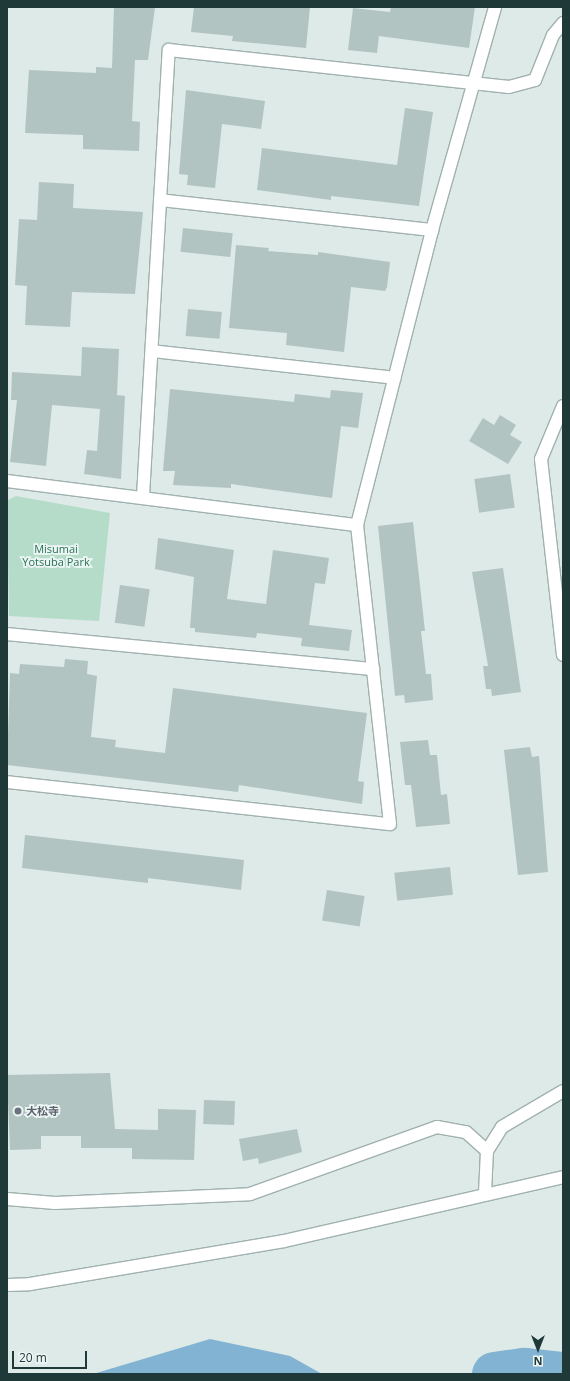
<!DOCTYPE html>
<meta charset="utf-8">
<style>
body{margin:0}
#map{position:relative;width:570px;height:1381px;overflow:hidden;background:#ddeae7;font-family:"Open Sans","Noto Sans JP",sans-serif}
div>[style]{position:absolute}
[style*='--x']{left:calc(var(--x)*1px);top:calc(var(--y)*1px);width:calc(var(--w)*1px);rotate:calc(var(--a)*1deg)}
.green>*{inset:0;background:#b4dcc9}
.water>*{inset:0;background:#82b3d2}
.river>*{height:45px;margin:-22.5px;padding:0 22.5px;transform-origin:22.5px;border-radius:22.5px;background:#82b3d2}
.building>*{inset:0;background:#b2c4c1;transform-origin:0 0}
.roads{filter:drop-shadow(1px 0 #a0b1af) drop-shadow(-1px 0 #a0b1af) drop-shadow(0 1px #a0b1af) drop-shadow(0 -1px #a0b1af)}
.minor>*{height:12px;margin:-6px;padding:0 6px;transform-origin:6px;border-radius:6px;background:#fff}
.dots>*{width:11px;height:11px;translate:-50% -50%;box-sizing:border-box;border:2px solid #edf6f4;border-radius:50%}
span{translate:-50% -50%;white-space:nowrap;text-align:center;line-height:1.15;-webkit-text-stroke:3.5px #edf6f4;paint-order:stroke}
.park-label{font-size:11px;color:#277155}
.worship-label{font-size:11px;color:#5b616d;font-weight:700}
.left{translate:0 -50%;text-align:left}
.frame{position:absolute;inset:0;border:8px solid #1e3938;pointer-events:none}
.north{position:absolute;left:518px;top:1329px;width:40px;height:40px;-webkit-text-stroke:3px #edf6f4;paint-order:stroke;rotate:180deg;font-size:11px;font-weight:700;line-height:16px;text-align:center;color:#1e3938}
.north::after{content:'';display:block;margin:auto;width:14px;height:18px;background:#1e3938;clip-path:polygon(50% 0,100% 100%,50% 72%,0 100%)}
.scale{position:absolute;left:12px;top:1351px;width:75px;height:18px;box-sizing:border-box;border:2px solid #1e3938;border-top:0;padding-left:5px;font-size:12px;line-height:14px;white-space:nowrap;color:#1e3938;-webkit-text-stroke:3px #edf6f4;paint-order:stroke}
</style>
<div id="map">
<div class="green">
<div style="clip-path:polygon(16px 496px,110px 513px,99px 621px,9px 616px,7px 509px,8px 500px)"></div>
</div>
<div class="water">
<div style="clip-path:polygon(210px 1339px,290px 1356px,322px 1374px,93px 1374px)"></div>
</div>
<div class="river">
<div style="--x:494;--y:1374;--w:30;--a:-8"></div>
<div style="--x:524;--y:1370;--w:39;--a:6"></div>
</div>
<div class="building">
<div style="clip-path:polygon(114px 7px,155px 7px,148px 60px,135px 60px,132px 121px,140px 122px,139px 151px,83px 149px,83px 135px,25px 133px,29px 70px,96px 73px,96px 67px,112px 68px)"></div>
<div style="clip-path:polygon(194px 7px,310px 7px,306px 48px,232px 41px,233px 36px,191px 32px)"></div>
<div style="clip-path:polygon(391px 7px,475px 7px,469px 48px,379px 36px,377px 53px,348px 50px,353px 8px,390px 12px)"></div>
<div style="clip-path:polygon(186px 90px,265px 101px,261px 129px,222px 124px,215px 188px,187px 185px,188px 175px,179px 174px)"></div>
<div style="clip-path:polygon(405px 108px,433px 112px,419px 206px,331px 196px,331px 200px,257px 190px,262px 148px,397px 165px)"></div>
<div style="clip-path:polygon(39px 182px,74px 184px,73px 208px,143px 212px,135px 294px,72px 292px,70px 327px,25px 325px,27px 286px,15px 285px,19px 219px,37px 220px)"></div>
<div style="left:183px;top:228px;width:50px;height:24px;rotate:6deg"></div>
<div style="clip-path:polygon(236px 245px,269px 248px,268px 251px,318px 255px,318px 252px,390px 262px,387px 287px,385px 291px,351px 287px,344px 352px,286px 345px,287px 333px,229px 328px)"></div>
<div style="left:188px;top:309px;width:34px;height:27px;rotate:5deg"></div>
<div style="clip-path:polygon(82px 347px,119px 349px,117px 395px,125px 396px,121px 479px,84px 474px,87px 450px,97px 451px,100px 409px,52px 405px,46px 466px,10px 462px,17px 400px,11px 400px,12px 372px,81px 376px)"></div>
<div style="clip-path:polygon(170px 389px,294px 402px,295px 394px,330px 398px,331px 390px,363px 393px,358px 428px,341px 426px,332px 498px,231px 484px,231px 488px,173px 485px,175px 471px,163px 471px)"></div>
<div style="clip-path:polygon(500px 415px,516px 425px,510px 435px,522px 442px,508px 464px,469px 441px,483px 418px,494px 425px)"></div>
<div style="left:510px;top:474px;width:34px;height:36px;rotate:82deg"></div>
<div style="clip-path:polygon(413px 522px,425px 631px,421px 631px,426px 674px,431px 674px,433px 700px,405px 703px,404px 695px,395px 696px,378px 526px)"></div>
<div style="clip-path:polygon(158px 538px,234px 550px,227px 599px,266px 604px,273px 550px,329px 558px,325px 584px,315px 583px,309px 625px,352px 630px,349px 651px,301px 646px,302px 638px,257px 633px,256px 638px,195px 632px,195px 628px,190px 628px,194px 577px,155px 569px)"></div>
<div style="clip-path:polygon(503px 568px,521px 692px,492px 696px,491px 689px,486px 689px,483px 666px,488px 666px,472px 572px)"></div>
<div style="left:120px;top:585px;width:30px;height:38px;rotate:8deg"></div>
<div style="clip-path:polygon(65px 659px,88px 661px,87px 674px,97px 676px,91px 737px,116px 740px,115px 747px,165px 753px,173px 688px,367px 713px,358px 781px,364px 782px,362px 804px,239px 785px,238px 792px,7px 765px,10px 673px,19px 674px,20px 664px,64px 667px)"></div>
<div style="clip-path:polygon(428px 740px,430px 755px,437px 755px,441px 795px,447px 794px,450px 824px,416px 827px,411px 785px,405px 785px,400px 742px)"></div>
<div style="clip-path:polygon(530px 747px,532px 757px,539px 756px,548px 872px,518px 875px,504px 750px)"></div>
<div style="clip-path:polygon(25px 835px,244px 860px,241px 890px,148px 878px,148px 883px,22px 868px)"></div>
<div style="left:450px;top:867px;width:28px;height:56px;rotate:84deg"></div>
<div style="left:327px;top:890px;width:38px;height:31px;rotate:9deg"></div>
<div style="clip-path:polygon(110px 1073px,115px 1129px,158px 1130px,158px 1109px,196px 1110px,194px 1160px,132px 1159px,132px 1148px,81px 1148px,81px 1136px,41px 1136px,41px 1149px,10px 1150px,7px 1075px)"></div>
<div style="left:204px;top:1100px;width:31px;height:24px;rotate:2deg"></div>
<div style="clip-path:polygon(297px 1129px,302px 1152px,259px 1164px,258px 1158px,243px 1161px,239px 1139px)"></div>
</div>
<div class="roads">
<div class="minor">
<div style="--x:160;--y:200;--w:274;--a:6.3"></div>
<div style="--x:152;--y:351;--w:244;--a:6.3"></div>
<div style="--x:563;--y:406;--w:57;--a:112.5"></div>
<div style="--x:541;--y:459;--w:197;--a:83.6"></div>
<div style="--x:7;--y:481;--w:353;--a:7.2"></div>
<div style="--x:143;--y:496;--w:447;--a:-86.7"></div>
<div style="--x:169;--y:50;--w:342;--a:6.2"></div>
<div style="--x:509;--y:87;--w:27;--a:-15"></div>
<div style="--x:535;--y:80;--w:48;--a:-68.2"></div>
<div style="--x:553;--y:35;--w:16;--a:-50"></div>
<div style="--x:7;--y:634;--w:368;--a:5.5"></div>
<div style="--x:7;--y:782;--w:385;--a:6.3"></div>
<div style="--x:390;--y:824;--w:301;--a:-96.3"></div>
<div style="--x:357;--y:525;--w:304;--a:-75.7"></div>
<div style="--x:432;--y:230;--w:232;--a:-74.2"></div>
<div style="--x:485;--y:1193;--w:42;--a:-87.3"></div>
<div style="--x:487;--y:1151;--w:28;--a:-58"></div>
<div style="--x:502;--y:1127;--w:71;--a:-30.5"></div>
<div style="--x:7;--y:1199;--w:48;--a:4.8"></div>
<div style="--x:55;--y:1203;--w:195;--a:-2.6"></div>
<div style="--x:250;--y:1194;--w:199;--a:-19.7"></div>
<div style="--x:437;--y:1127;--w:29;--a:10"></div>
<div style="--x:466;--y:1132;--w:28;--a:42"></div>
<div style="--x:7;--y:1285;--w:23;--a:-2"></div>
<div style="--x:30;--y:1284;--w:258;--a:-9.6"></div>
<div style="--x:284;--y:1241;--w:286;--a:-12.9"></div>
</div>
</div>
<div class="dots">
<div style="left:18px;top:1111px;background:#6b7280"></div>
</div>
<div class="park-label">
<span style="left:56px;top:556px">Misumai<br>Yotsuba Park</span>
</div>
<div class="worship-label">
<span class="left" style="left:26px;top:1111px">大松寺</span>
</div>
<div class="frame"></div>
<div class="north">N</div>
<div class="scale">20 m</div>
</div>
